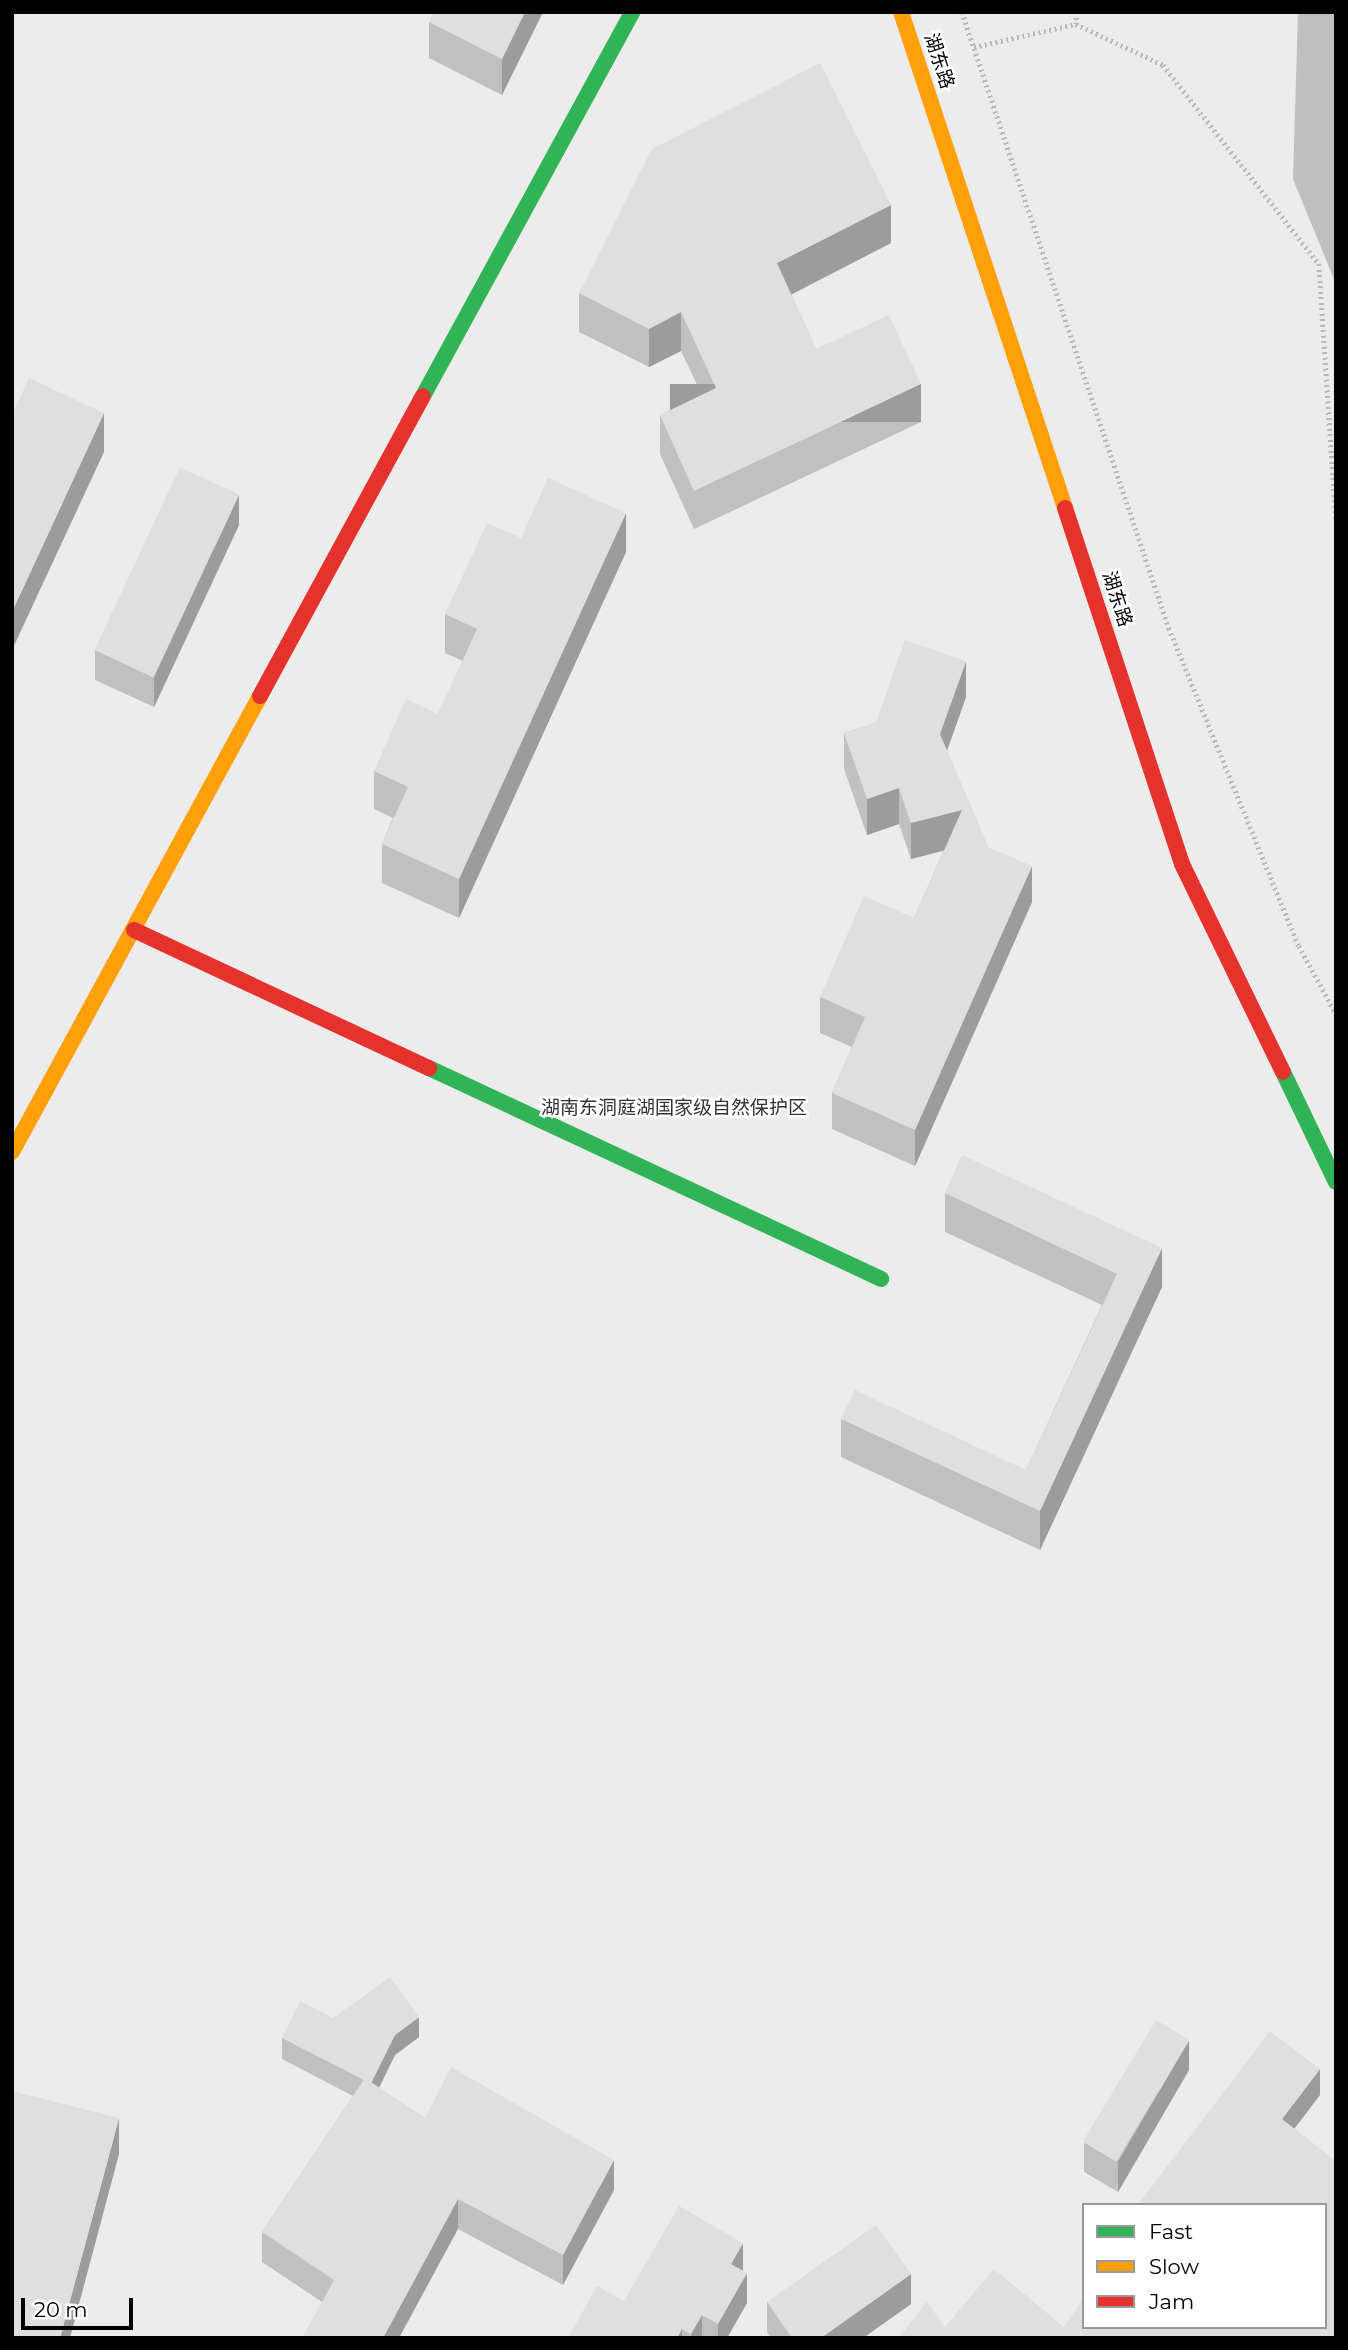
<!DOCTYPE html>
<meta charset="utf-8">
<style>
body{margin:0}
#map{position:relative;width:1348px;height:2350px;overflow:hidden;background:#fff;font-family:Montserrat,"Noto Sans SC",sans-serif}
div>[style]{position:absolute}
[style*='--x']{left:calc(var(--x)*1px);top:calc(var(--y)*1px);width:calc(var(--w)*1px);rotate:calc(var(--a)*1deg)}
.green>*{inset:0;background:#ececec}
.water>*{inset:0;background:#bfbfbf}
.path>*{height:4.5px;margin-top:-2.25px;transform-origin:0;background:repeating-linear-gradient(90deg,#b9b9b9 0 2px,transparent 0 5.5px)}
.fast>*{height:16px;margin:-8px;padding:0 8px;transform-origin:8px;border-radius:8px;background:#30b455}
.slow>*{height:16px;margin:-8px;padding:0 8px;transform-origin:8px;border-radius:8px;background:#ff9f0a}
.jam>*{height:16px;margin:-8px;padding:0 8px;transform-origin:8px;border-radius:8px;background:#e5322d}
.wall>*{inset:0;background:#c0c0c0}
.shaded-wall>*{inset:0;background:#9c9c9c;transform-origin:0 0}
.building>*{inset:0;background:#dfdfdf;transform-origin:0 0}
span{translate:-50% -50%;white-space:nowrap;text-align:center;line-height:1.15;-webkit-text-stroke:5px #fff;paint-order:stroke}
.street-label{font-size:19px;color:#000}
.park-label{font-size:19px;color:#333}
.frame{position:absolute;inset:0;border:14px solid #000;pointer-events:none}
.legend{position:absolute;left:1082px;top:2203px;width:245px;height:126px;box-sizing:border-box;background:#fff;border:2px solid #999;margin:0;padding:9px 12px;list-style:none;font-size:21px;color:#000}
.legend li{display:flex;align-items:center;gap:14px;height:35px}
.legend b{width:35px;border:2px solid #999}
.scale{position:absolute;left:21px;top:2298px;width:112px;height:32px;box-sizing:border-box;border:4px solid #000;border-top:0;padding-left:9px;font-size:21px;line-height:24px;white-space:nowrap;color:#000;-webkit-text-stroke:5px #fff;paint-order:stroke}
</style>
<div id="map">
<div class="green">
<div style="clip-path:polygon(evenodd,12px 12px,1336px 12px,1336px 2338px,12px 2338px,12px 12px,1084px 2205px,1325px 2205px,1325px 2327px,1084px 2327px,1084px 2205px)"></div>
</div>
<div class="water">
<div style="clip-path:polygon(1298px 12px,1336px 12px,1336px 284px,1293px 179px)"></div>
</div>
<div class="path">
<div style="--x:962;--y:12;--w:650;--a:71.43"></div>
<div style="--x:1169;--y:628;--w:344;--a:67.8"></div>
<div style="--x:1299;--y:946;--w:77;--a:61.4"></div>
<div style="--x:1077;--y:12;--w:12;--a:95"></div>
<div style="--x:1076;--y:24;--w:96;--a:25.2"></div>
<div style="--x:1163;--y:65;--w:253;--a:51.9"></div>
<div style="--x:1319;--y:264;--w:255;--a:86.2"></div>
<div style="--x:974;--y:47;--w:105;--a:-12.7"></div>
</div>
<div class="fast">
<div style="--x:423;--y:396;--w:437;--a:-61.4"></div>
<div style="--x:429;--y:1068;--w:499;--a:25"></div>
<div style="--x:1283;--y:1072;--w:122;--a:64.3"></div>
</div>
<div class="slow">
<div style="--x:901;--y:12;--w:522;--a:71.7"></div>
<div style="--x:12;--y:1152;--w:519;--a:-61.46"></div>
</div>
<div class="jam">
<div style="--x:1065;--y:508;--w:375;--a:71.8"></div>
<div style="--x:1182;--y:864;--w:231;--a:64.1"></div>
<div style="--x:260;--y:696;--w:341;--a:-61.5"></div>
<div style="--x:134;--y:930;--w:326;--a:25.1"></div>
</div>
<div class="wall">
<div style="clip-path:polygon(543px 12px,502px 95px,429px 58px,429px 22px)"></div>
<div style="clip-path:polygon(891px 243px,791px 294px,816px 349px,921px 422px,694px 529px,660px 454px,660px 415px,702px 395px,681px 351px,649px 367px,579px 332px,579px 293px)"></div>
<div style="clip-path:polygon(239px 525px,154px 707px,95px 680px,95px 650px)"></div>
<div style="clip-path:polygon(521px 538px,626px 552px,459px 918px,382px 883px,382px 844px,393px 818px,374px 809px,374px 771px,438px 714px,463px 661px,445px 653px,445px 614px)"></div>
<div style="clip-path:polygon(966px 697px,947px 751px,988px 847px,1032px 902px,915px 1166px,832px 1129px,832px 1093px,852px 1047px,820px 1033px,820px 997px,914px 918px,944px 850px,911px 859px,899px 824px,867px 835px,844px 769px,844px 733px)"></div>
<div style="clip-path:polygon(945px 1193px,1162px 1287px,1040px 1550px,841px 1457px,841px 1419px,1026px 1470px,1102px 1305px,945px 1232px)"></div>
<div style="clip-path:polygon(333px 2018px,419px 2037px,395px 2055px,379px 2088px,425px 2118px,614px 2190px,563px 2285px,458px 2229px,322px 2302px,262px 2262px,262px 2232px,353px 2096px,282px 2059px,282px 2038px)"></div>
<div style="clip-path:polygon(1189px 2070px,1118px 2192px,1084px 2172px,1084px 2142px)"></div>
<div style="clip-path:polygon(743px 2271px,747px 2303px,727px 2338px,568px 2338px,624px 2301px)"></div>
<div style="clip-path:polygon(767px 2302px,911px 2304px,863px 2338px,771px 2338px,767px 2332px)"></div>
</div>
<div class="shaded-wall">
<div style="clip-path:polygon(525px 12px,543px 12px,502px 95px,502px 59px)"></div>
<div style="clip-path:polygon(891px 205px,891px 243px,777px 302px,777px 263px)"></div>
<div style="clip-path:polygon(681px 312px,681px 351px,649px 367px,649px 329px)"></div>
<div style="left:921px;top:384px;width:38px;height:251px;rotate:90deg"></div>
<div style="clip-path:polygon(104px 413px,104px 452px,12px 650px,12px 612px)"></div>
<div style="clip-path:polygon(239px 495px,239px 525px,154px 707px,154px 677px)"></div>
<div style="clip-path:polygon(626px 513px,626px 552px,459px 918px,459px 879px)"></div>
<div style="clip-path:polygon(966px 661px,966px 697px,940px 770px,940px 734px)"></div>
<div style="clip-path:polygon(899px 788px,899px 824px,867px 835px,867px 799px)"></div>
<div style="clip-path:polygon(962px 810px,962px 846px,911px 859px,911px 823px)"></div>
<div style="clip-path:polygon(1032px 866px,1032px 902px,915px 1166px,915px 1130px)"></div>
<div style="clip-path:polygon(1162px 1248px,1162px 1287px,1040px 1550px,1040px 1511px)"></div>
<div style="clip-path:polygon(419px 2017px,419px 2037px,395px 2055px,371px 2104px,371px 2084px,395px 2035px)"></div>
<div style="clip-path:polygon(1189px 2040px,1189px 2070px,1118px 2192px,1118px 2162px)"></div>
<div style="clip-path:polygon(1320px 2069px,1320px 2095px,1282px 2145px,1282px 2119px)"></div>
<div style="clip-path:polygon(119px 2118px,119px 2154px,70px 2338px,60px 2338px)"></div>
<div style="clip-path:polygon(614px 2160px,614px 2190px,563px 2285px,563px 2255px)"></div>
<div style="clip-path:polygon(458px 2199px,458px 2229px,399px 2338px,383px 2338px)"></div>
<div style="clip-path:polygon(743px 2243px,743px 2273px,731px 2264px)"></div>
<div style="clip-path:polygon(747px 2273px,747px 2303px,727px 2338px,718px 2338px,718px 2324px)"></div>
<div style="clip-path:polygon(911px 2274px,911px 2304px,863px 2338px,821px 2338px)"></div>
<div style="clip-path:polygon(702px 2315px,702px 2338px,691px 2338px,691px 2334px)"></div>
<div style="clip-path:polygon(682px 2329px,682px 2338px,677px 2338px)"></div>
</div>
<div class="building">
<div style="clip-path:polygon(434px 12px,525px 12px,502px 59px,429px 22px)"></div>
<div style="clip-path:polygon(820px 63px,891px 205px,777px 263px,816px 349px,889px 315px,921px 384px,694px 491px,660px 415px,716px 388px,681px 312px,649px 329px,579px 293px,652px 149px)"></div>
<div style="clip-path:polygon(29px 378px,104px 413px,12px 612px,12px 415px)"></div>
<div style="left:180px;top:467px;width:65px;height:202px;rotate:25deg"></div>
<div style="clip-path:polygon(548px 478px,626px 513px,459px 879px,382px 844px,408px 787px,374px 771px,406px 699px,438px 714px,477px 629px,445px 614px,487px 523px,521px 538px)"></div>
<div style="clip-path:polygon(905px 640px,966px 661px,940px 734px,988px 847px,1032px 866px,915px 1130px,832px 1093px,865px 1017px,820px 997px,864px 896px,914px 918px,962px 810px,911px 823px,899px 788px,867px 799px,844px 733px,876px 722px)"></div>
<div style="clip-path:polygon(962px 1155px,1162px 1248px,1040px 1511px,841px 1419px,855px 1390px,1026px 1470px,1117px 1274px,945px 1193px)"></div>
<div style="clip-path:polygon(390px 1977px,419px 2017px,395px 2035px,371px 2083px,365px 2078px,364px 2080px,282px 2038px,300px 2001px,333px 2018px)"></div>
<div style="left:1156px;top:2020px;width:39px;height:142px;rotate:31deg"></div>
<div style="clip-path:polygon(1270px 2031px,1320px 2069px,1282px 2119px,1336px 2161px,1336px 2338px,898px 2338px,927px 2302px,945px 2327px,994px 2269px,1064px 2327px,1084px 2297px,1084px 2327px,1325px 2327px,1325px 2205px,1143px 2205px,1140px 2202px)"></div>
<div style="clip-path:polygon(451px 2067px,614px 2160px,563px 2255px,458px 2199px,383px 2338px,302px 2338px,334px 2280px,262px 2232px,365px 2078px,425px 2118px)"></div>
<div style="clip-path:polygon(12px 2091px,119px 2118px,60px 2338px,12px 2338px)"></div>
<div style="clip-path:polygon(679px 2206px,743px 2243px,731px 2264px,747px 2273px,718px 2324px,702px 2315px,691px 2334px,682px 2329px,677px 2338px,568px 2338px,597px 2286px,624px 2301px)"></div>
<div style="clip-path:polygon(876px 2225px,911px 2274px,821px 2338px,792px 2338px,767px 2302px)"></div>
</div>
<div class="street-label">
<span style="left:939px;top:61px;rotate:72deg">湖东路</span>
<span style="left:1117px;top:599px;rotate:72deg">湖东路</span>
</div>
<div class="park-label">
<span style="left:674px;top:1108px">湖南东洞庭湖国家级自然保护区</span>
</div>
<div class="frame"></div>
<ul class="legend">
<li><b style="height:9px;background:#30b455"></b>Fast</li>
<li><b style="height:9px;background:#ff9f0a"></b>Slow</li>
<li><b style="height:9px;background:#e5322d"></b>Jam</li>
</ul>
<div class="scale">20 m</div>
</div>
